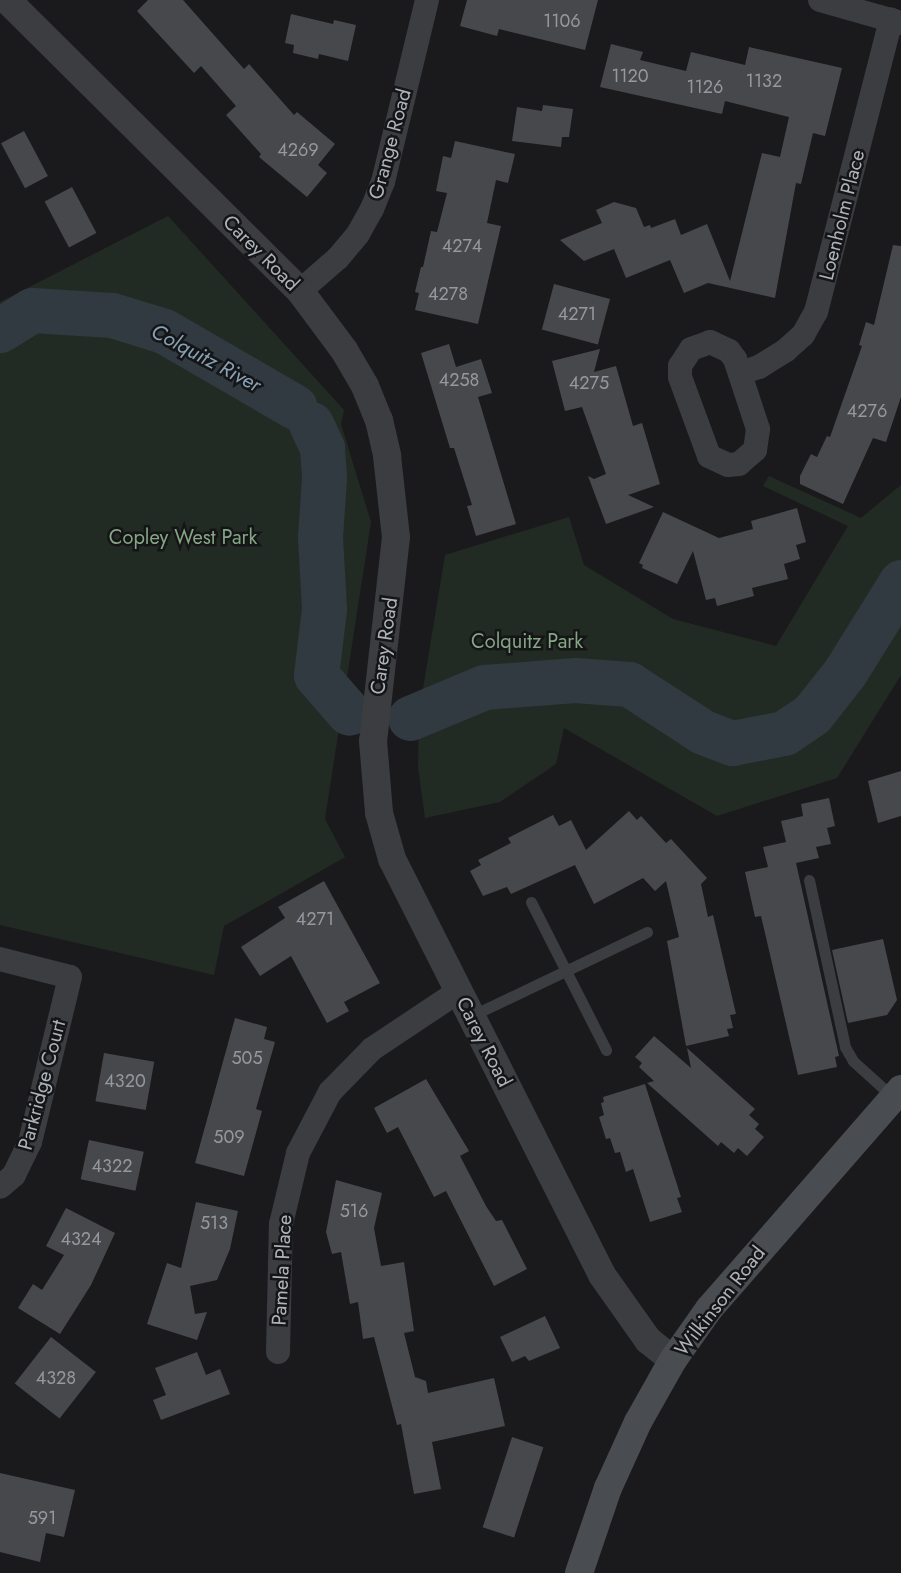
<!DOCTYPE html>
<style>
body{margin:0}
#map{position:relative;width:901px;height:1573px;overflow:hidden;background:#1a1a1c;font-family:Jost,sans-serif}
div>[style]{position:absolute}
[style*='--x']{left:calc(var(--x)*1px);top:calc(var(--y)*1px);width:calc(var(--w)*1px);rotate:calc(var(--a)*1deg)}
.green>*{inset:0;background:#222b23}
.river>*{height:45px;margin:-22.5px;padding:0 22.5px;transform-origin:22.5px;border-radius:22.5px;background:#303a40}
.building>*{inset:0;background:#47484c;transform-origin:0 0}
.service>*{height:11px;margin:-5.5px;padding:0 5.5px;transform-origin:5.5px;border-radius:5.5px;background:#3b3d41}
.minor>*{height:24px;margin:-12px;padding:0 12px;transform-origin:12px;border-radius:12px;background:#3b3d41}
.tertiary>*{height:28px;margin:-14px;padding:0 14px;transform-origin:14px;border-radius:14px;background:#3b3d41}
.secondary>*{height:28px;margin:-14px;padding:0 14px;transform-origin:14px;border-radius:14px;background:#494c51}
span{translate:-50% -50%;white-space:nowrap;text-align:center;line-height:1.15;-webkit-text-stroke:5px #151517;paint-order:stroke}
.number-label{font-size:18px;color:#94989f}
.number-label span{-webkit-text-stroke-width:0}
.street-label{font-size:20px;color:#adb3bb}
.park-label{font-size:20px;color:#85a685}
.water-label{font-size:21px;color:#86a2b5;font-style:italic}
</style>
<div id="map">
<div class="green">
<div style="clip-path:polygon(168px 216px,344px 410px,341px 424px,371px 522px,325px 819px,345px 857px,224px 926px,214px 975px,0 925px,0 302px)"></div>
<div style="clip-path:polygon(769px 476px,861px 518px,901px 485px,901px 675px,837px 778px,717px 816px,564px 728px,556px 764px,500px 802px,425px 818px,418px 768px,419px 713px,445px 555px,569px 517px,584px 565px,673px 619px,776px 646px,848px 526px,763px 486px)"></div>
</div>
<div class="river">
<div style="--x:0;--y:330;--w:38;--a:-32"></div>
<div style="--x:32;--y:310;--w:80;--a:3.6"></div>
<div style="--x:112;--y:315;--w:54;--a:17.1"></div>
<div style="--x:164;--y:331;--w:151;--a:30.1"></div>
<div style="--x:311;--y:424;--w:26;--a:65"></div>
<div style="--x:322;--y:448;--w:30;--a:86"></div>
<div style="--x:324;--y:478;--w:59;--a:93.9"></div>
<div style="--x:320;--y:537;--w:72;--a:86.8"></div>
<div style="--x:324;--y:609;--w:66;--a:96.9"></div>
<div style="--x:316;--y:675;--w:50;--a:49"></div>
<div style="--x:410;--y:718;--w:80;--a:-22.7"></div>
<div style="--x:484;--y:687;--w:91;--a:-4.4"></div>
<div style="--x:575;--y:680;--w:54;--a:4.2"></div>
<div style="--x:629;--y:684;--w:88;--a:33"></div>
<div style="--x:703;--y:732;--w:31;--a:21"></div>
<div style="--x:732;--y:743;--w:53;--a:-10.9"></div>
<div style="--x:784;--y:733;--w:34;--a:-34"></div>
<div style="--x:812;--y:714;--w:53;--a:-51.8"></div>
<div style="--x:845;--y:672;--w:106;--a:-58.1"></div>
</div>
<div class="building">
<div style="clip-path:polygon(148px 0,183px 0,244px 69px,249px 64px,294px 115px,297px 112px,335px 144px,318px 165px,327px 173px,307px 197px,259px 157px,261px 154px,226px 115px,236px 106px,201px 66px,194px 73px,137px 11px)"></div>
<div style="clip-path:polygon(467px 0,598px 0,585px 50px,499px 29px,497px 36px,460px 26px)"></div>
<div style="clip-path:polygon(291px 14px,333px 24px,334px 20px,356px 25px,348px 61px,319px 54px,318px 59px,293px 53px,294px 45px,285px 43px)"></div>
<div style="clip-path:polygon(611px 44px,643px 52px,640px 60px,686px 71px,691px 52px,745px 65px,749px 47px,842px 68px,825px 136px,813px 133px,801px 184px,796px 183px,775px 298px,708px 283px,684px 293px,670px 260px,626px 278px,614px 249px,584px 261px,560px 240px,602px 223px,596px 210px,614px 202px,636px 208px,644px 227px,650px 225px,651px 228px,675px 219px,681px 235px,707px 224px,730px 281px,762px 153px,780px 157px,789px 117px,725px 101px,722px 114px,600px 87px)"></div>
<div style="clip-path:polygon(543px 105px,573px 109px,569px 137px,562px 137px,561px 147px,512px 141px,517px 107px,542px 111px)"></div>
<div style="left:24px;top:131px;width:51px;height:26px;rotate:62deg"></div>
<div style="clip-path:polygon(455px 141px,515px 154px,508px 183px,496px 180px,487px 223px,501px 226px,478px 324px,415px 310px,419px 293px,415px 292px,421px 267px,423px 267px,431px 231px,437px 232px,447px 193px,436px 191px,443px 156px,451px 158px)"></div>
<div style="left:72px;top:187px;width:52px;height:31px;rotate:62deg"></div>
<div style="clip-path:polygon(893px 245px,901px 246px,901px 397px,886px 442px,873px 438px,843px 504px,800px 484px,800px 476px,811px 454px,817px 457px,827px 436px,830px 437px,862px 346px,859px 345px,866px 322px,874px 325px)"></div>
<div style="left:554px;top:284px;width:58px;height:47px;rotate:15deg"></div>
<div style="clip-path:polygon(449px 344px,456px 367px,481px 359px,492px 393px,478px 397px,516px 524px,476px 536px,467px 506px,472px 505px,454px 448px,450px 448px,421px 353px)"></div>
<div style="clip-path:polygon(600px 349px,594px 372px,616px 366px,633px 426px,642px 423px,660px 484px,628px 495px,654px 507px,606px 524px,588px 476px,594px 479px,606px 474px,582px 407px,565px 411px,552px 361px)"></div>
<div style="clip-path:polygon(797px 508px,806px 542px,796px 545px,800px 559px,784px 564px,788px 579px,752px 588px,754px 596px,717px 606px,715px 598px,706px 600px,693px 551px,677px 584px,642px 568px,643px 565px,639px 563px,663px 512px,719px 538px,753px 529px,751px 521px)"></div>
<div style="clip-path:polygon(901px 771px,901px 816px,878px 823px,868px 781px)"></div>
<div style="clip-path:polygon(829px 798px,835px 826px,827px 828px,831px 844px,816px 847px,819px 858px,796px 863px,839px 1056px,835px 1057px,837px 1067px,798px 1075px,761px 916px,755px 917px,745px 872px,768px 867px,763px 847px,786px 842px,781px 821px,803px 816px,801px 804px)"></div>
<div style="clip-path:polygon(629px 811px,637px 820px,641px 816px,666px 843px,671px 839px,707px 878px,701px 884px,708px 917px,713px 915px,736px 1014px,730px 1015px,733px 1028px,727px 1029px,729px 1036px,686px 1046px,667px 941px,679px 937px,666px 881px,655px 891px,643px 878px,594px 904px,575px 865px,511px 894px,507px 887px,483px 896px,470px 871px,481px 865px,478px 860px,511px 843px,508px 838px,553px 815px,559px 826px,571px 820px,586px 850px)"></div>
<div style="clip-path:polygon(324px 881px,380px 983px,344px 1002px,349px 1011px,327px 1023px,291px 956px,260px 976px,241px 947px,285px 918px,278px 907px)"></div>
<div style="clip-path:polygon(883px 939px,897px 1000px,887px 1015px,848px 1023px,832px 950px)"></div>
<div style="clip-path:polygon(235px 1018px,267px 1027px,264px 1039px,275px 1042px,256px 1109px,262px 1111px,244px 1176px,195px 1163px)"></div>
<div style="clip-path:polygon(654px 1036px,691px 1068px,687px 1048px,755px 1109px,749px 1115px,759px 1124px,755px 1129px,764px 1137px,747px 1156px,738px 1148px,734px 1153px,721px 1142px,718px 1146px,647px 1083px,654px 1081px,639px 1067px,642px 1063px,635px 1057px)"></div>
<div style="left:104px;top:1053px;width:51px;height:49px;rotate:10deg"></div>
<div style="clip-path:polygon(426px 1079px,469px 1151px,460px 1156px,486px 1206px,496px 1221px,502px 1220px,527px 1269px,494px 1286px,446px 1191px,434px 1197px,398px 1127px,387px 1133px,374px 1108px)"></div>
<div style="clip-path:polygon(645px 1084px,681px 1197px,677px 1198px,682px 1212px,650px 1222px,633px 1169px,626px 1172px,620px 1152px,615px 1153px,610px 1138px,606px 1139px,599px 1117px,604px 1115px,601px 1103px,604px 1102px,603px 1097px)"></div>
<div style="left:89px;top:1140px;width:56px;height:40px;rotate:12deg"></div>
<div style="clip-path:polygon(336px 1180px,382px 1193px,374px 1228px,381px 1266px,404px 1262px,414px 1331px,404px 1333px,415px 1377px,426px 1381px,428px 1393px,494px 1378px,505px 1426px,432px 1442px,441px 1489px,414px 1494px,401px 1424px,397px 1425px,374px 1337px,363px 1339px,358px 1302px,350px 1304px,341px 1252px,332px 1254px,326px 1232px)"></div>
<div style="clip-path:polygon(196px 1202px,238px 1211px,230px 1249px,217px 1280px,190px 1286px,195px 1314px,207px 1312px,197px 1340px,147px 1324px,167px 1263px,181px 1268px)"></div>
<div style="clip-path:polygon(66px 1208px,115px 1233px,91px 1285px,60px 1334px,18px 1308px,33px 1284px,42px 1290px,64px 1255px,46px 1246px)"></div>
<div style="clip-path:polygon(545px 1316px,560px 1348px,529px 1361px,525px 1356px,512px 1362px,500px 1337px)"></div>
<div style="left:51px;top:1337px;width:57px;height:59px;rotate:38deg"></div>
<div style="clip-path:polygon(197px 1352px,206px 1375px,220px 1369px,230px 1394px,161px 1420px,153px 1400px,166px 1395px,155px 1368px)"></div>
<div style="left:512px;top:1437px;width:33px;height:95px;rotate:18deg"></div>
<div style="clip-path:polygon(0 1473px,75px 1490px,64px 1537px,46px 1533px,40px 1562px,0 1552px)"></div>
</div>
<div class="service">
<div style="--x:809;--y:880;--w:171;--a:77.8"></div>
<div style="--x:845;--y:1047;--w:16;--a:60"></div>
<div style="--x:853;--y:1061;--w:55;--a:42.1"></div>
<div style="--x:531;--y:902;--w:166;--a:63.1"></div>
<div style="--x:471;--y:1016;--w:195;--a:-25.5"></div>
</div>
<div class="minor">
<div style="--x:820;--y:0;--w:84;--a:15.9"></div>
<div style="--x:300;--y:291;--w:50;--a:-41"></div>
<div style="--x:338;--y:258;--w:31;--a:-50"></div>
<div style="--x:358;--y:234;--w:29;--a:-61"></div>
<div style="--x:372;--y:209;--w:29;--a:-68"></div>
<div style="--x:383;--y:182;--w:187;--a:-76.4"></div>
<div style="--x:710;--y:342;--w:21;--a:25"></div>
<div style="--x:729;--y:351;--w:10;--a:53"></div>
<div style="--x:735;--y:359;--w:74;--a:71.8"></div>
<div style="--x:758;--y:429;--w:21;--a:98"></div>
<div style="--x:755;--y:450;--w:21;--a:139"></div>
<div style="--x:739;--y:464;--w:11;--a:175"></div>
<div style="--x:728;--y:465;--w:21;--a:-155"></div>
<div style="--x:709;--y:456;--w:84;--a:-110.2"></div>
<div style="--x:680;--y:377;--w:11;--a:-90"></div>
<div style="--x:680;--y:366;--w:20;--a:-57"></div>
<div style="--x:691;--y:349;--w:20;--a:-20"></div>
<div style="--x:740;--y:373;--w:20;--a:-18"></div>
<div style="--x:759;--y:367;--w:31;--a:-32"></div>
<div style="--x:785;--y:351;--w:24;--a:-42"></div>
<div style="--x:803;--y:335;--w:26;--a:-61"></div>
<div style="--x:816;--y:312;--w:302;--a:-75.6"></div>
<div style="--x:0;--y:959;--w:72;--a:14.4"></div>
<div style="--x:70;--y:977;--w:170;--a:103.6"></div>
<div style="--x:30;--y:1142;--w:37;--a:116"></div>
<div style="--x:14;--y:1175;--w:18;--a:139"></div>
<div style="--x:278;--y:1352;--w:128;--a:-88.7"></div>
<div style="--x:281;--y:1224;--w:73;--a:-76.5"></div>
<div style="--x:298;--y:1153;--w:69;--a:-62.3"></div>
<div style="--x:330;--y:1092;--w:60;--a:-45.7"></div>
<div style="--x:372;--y:1049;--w:105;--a:-33.7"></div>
</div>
<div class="tertiary">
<div style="--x:7;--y:0;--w:413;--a:44.8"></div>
<div style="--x:300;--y:291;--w:74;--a:53.3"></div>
<div style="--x:344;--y:350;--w:42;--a:59.7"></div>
<div style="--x:365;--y:386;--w:37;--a:68"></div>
<div style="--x:379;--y:420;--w:37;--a:77"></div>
<div style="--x:387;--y:456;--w:81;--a:83.7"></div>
<div style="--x:396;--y:537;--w:205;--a:96.4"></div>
<div style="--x:373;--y:741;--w:72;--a:85.2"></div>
<div style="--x:379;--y:813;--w:48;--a:74.2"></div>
<div style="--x:392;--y:859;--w:466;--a:63.2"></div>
<div style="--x:602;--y:1275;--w:80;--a:54.7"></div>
<div style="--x:648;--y:1340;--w:32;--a:39"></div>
</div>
<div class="secondary">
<div style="--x:579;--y:1573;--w:90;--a:-71.2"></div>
<div style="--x:608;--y:1488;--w:72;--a:-65.6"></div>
<div style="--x:638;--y:1422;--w:71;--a:-60.6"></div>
<div style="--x:673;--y:1360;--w:62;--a:-54.8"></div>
<div style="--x:709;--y:1309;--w:292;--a:-48.9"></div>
</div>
<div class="number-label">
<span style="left:562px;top:21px">1106</span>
<span style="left:630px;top:76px">1120</span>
<span style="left:764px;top:81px">1132</span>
<span style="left:705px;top:87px">1126</span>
<span style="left:298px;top:150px">4269</span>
<span style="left:462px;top:246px">4274</span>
<span style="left:448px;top:294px">4278</span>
<span style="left:577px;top:314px">4271</span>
<span style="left:459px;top:380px">4258</span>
<span style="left:589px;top:383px">4275</span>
<span style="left:867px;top:411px">4276</span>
<span style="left:315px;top:919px">4271</span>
<span style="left:247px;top:1058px">505</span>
<span style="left:125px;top:1081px">4320</span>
<span style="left:229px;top:1137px">509</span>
<span style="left:112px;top:1166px">4322</span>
<span style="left:354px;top:1211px">516</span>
<span style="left:214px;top:1223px">513</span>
<span style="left:81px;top:1239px">4324</span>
<span style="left:56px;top:1378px">4328</span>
<span style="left:42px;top:1518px">591</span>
</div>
<div class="street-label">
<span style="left:390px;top:144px;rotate:-75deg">Grange Road</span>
<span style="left:842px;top:215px;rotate:-76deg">Loenholm Place</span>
<span style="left:261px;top:253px;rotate:45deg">Carey Road</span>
<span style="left:384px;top:646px;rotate:-82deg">Carey Road</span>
<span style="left:484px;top:1042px;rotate:63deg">Carey Road</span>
<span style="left:42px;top:1085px;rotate:-75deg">Parkridge Court</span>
<span style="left:282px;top:1270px;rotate:-87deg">Pamela Place</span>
<span style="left:720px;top:1301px;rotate:-52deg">Wilkinson Road</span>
</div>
<div class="park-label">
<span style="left:183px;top:537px">Copley West Park</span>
<span style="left:527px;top:641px">Colquitz Park</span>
</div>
<div class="water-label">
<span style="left:206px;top:358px;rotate:28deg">Colquitz River</span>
</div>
</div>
